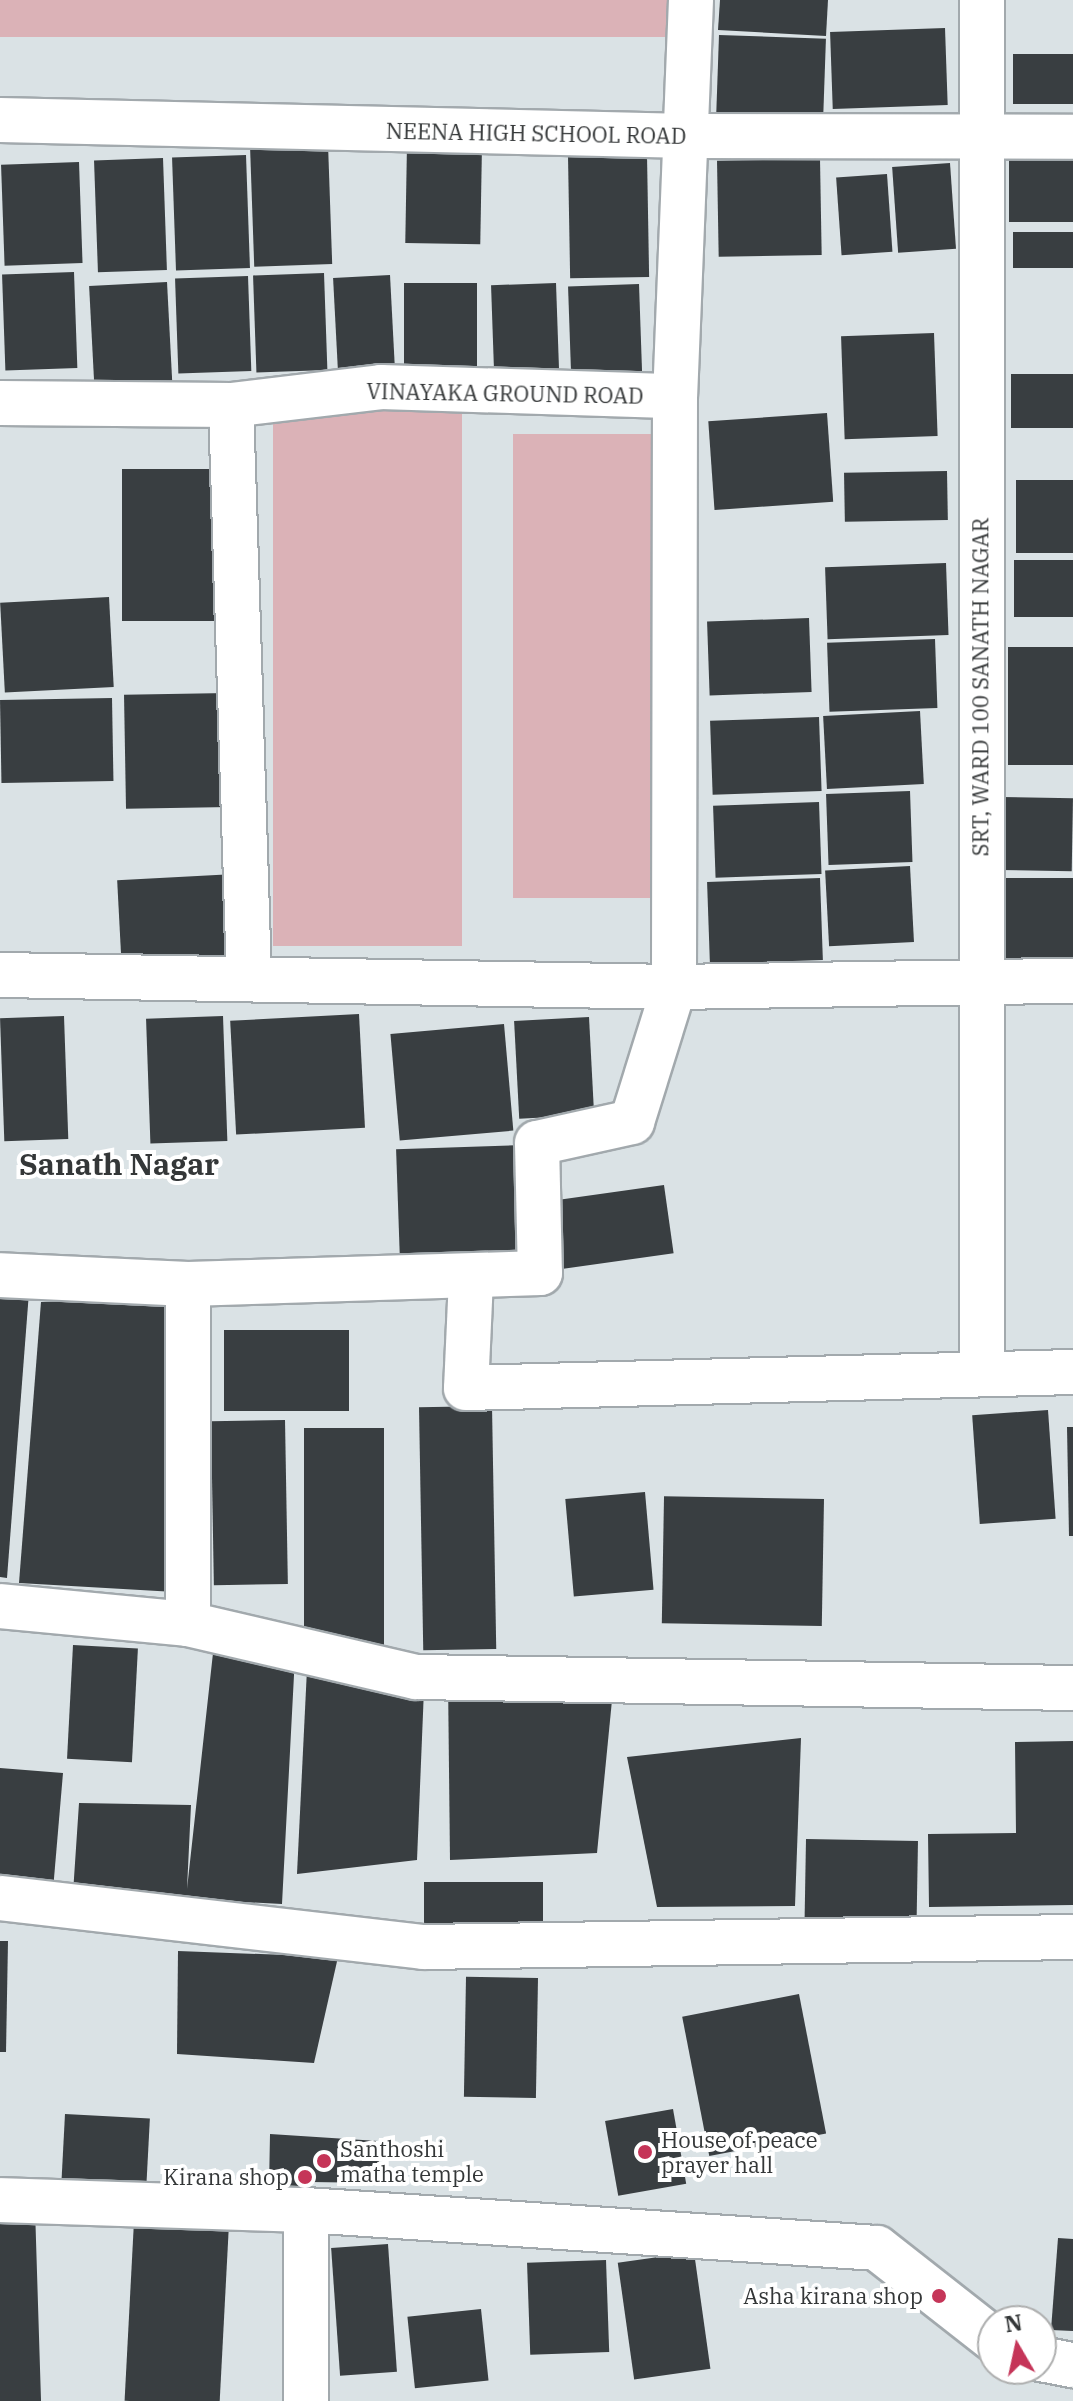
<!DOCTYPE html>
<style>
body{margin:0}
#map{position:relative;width:1073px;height:2401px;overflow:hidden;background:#dae2e5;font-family:"IBM Plex Serif",serif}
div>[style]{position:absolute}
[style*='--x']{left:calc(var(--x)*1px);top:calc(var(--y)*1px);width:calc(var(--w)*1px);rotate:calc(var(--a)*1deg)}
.green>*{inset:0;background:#dbb2b7;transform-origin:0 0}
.building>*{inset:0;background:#393e41;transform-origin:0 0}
.roads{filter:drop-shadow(2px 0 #a2a9ad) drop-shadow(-2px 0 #a2a9ad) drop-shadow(0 2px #a2a9ad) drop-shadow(0 -2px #a2a9ad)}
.minor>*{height:44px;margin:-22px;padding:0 22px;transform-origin:22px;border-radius:22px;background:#fff}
.dots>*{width:22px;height:22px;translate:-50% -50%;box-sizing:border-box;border:4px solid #fff;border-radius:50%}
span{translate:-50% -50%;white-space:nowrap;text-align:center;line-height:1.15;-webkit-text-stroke:8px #fff;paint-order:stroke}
.street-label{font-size:22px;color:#343738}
.poi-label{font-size:22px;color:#343738}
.left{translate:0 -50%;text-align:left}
.right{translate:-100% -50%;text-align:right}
.district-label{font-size:30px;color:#343738;font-weight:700}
.north{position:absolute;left:977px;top:2305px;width:80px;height:80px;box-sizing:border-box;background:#fff;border:2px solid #aeafaf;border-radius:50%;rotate:351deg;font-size:22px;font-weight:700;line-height:32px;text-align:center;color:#343738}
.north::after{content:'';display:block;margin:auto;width:28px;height:36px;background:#c53558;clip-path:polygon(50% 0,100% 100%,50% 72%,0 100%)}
</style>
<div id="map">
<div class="green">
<div style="left:0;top:0;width:681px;height:37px"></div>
<div style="left:462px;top:393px;width:553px;height:189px;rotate:90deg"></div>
<div style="left:513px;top:434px;width:141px;height:464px"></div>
</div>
<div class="building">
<div style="clip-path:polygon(720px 0,828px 0,826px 36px,718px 30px)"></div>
<div style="left:945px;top:28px;width:77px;height:115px;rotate:88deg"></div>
<div style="left:719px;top:35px;width:107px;height:79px;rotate:2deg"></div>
<div style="left:1073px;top:54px;width:50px;height:60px;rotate:90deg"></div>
<div style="left:1073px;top:142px;width:80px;height:64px;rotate:90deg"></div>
<div style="left:328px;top:144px;width:120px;height:78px;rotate:88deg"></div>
<div style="left:407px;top:144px;width:75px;height:99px;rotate:1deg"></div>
<div style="left:246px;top:155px;width:113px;height:74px;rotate:88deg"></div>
<div style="left:647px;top:155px;width:122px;height:79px;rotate:89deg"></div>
<div style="left:163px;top:158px;width:112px;height:69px;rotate:88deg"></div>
<div style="left:820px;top:159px;width:96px;height:103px;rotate:89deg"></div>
<div style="left:79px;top:162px;width:101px;height:78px;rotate:88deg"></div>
<div style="left:950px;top:163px;width:86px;height:58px;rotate:86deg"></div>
<div style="left:887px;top:174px;width:78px;height:51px;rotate:86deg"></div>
<div style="left:1073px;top:232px;width:36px;height:60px;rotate:90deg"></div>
<div style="left:74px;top:272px;width:96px;height:72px;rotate:88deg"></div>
<div style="left:324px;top:273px;width:97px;height:71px;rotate:88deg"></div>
<div style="left:390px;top:275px;width:96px;height:57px;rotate:87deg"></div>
<div style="left:248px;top:276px;width:95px;height:73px;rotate:88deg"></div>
<div style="left:167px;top:282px;width:116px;height:78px;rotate:87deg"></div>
<div style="left:477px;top:283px;width:93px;height:73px;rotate:90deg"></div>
<div style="left:556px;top:283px;width:99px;height:65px;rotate:88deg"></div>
<div style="left:639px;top:284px;width:101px;height:71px;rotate:88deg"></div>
<div style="left:934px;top:333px;width:103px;height:93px;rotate:88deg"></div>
<div style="left:1073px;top:374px;width:54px;height:62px;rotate:90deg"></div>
<div style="left:827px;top:413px;width:89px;height:119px;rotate:86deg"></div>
<div style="left:228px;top:469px;width:152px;height:106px;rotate:90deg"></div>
<div style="left:947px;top:471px;width:49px;height:103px;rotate:89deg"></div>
<div style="left:1073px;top:480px;width:73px;height:57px;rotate:90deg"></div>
<div style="left:1073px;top:560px;width:57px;height:59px;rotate:90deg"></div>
<div style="left:946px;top:563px;width:72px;height:121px;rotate:88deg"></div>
<div style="left:109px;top:597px;width:90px;height:109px;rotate:87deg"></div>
<div style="left:809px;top:618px;width:74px;height:102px;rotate:88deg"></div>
<div style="left:935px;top:639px;width:69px;height:108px;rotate:88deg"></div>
<div style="left:1008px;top:647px;width:65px;height:118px"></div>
<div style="left:228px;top:693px;width:114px;height:104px;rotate:89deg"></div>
<div style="left:112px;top:698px;width:83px;height:112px;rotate:89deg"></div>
<div style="left:920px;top:711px;width:73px;height:97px;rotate:87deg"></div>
<div style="left:819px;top:717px;width:74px;height:109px;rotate:88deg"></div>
<div style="left:910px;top:791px;width:71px;height:84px;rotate:88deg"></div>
<div style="left:1001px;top:797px;width:72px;height:73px;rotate:1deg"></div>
<div style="left:819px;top:802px;width:72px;height:106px;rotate:88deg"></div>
<div style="left:910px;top:866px;width:76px;height:85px;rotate:87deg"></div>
<div style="left:235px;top:874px;width:87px;height:118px;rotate:87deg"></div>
<div style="left:820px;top:878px;width:82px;height:113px;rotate:88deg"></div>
<div style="left:1003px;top:878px;width:70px;height:91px"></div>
<div style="left:359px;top:1014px;width:114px;height:129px;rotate:87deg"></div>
<div style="left:64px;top:1016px;width:123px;height:64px;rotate:88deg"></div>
<div style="left:223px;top:1016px;width:125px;height:77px;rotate:88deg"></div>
<div style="left:589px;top:1017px;width:98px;height:75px;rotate:87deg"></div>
<div style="left:504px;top:1024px;width:107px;height:114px;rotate:85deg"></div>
<div style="left:521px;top:1145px;width:110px;height:125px;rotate:88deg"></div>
<div style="left:664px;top:1185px;width:69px;height:113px;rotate:82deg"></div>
<div style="clip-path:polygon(0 1291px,29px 1292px,7px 1578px,0 1577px)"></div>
<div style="clip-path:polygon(175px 1300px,175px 1592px,19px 1583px,41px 1302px)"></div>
<div style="left:224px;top:1330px;width:125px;height:81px"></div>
<div style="left:492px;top:1406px;width:243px;height:73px;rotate:89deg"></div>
<div style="left:1048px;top:1410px;width:109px;height:76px;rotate:86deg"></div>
<div style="left:285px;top:1420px;width:164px;height:74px;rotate:89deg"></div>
<div style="clip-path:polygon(1067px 1427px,1073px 1427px,1073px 1536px,1069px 1536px)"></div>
<div style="left:304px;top:1428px;width:80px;height:219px"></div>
<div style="left:645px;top:1492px;width:98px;height:80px;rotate:85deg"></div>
<div style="left:824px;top:1499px;width:127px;height:160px;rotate:91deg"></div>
<div style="left:73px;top:1645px;width:65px;height:114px;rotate:3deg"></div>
<div style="clip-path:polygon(213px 1653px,295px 1656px,282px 1904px,73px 1893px,79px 1803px,191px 1805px,187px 1889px)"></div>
<div style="clip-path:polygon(307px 1669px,424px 1689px,417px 1860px,297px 1874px)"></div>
<div style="clip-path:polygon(448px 1678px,613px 1690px,597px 1853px,450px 1860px)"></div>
<div style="clip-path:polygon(801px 1738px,795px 1906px,657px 1907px,627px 1757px)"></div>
<div style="clip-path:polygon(1073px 1741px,1073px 1905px,929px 1907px,928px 1834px,1016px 1833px,1015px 1742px)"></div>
<div style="clip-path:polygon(0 1768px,63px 1773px,53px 1890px,0 1886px)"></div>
<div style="left:806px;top:1839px;width:112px;height:95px;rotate:1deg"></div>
<div style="left:543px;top:1882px;width:58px;height:119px;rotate:90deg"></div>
<div style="clip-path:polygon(0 1941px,8px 1941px,6px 2052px,0 2052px)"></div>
<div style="clip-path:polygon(178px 1951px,338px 1957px,314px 2063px,177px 2054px)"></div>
<div style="left:538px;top:1978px;width:120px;height:72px;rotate:91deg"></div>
<div style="left:799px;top:1994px;width:142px;height:119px;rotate:79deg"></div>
<div style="left:673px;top:2109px;width:76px;height:69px;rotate:80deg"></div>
<div style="left:65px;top:2114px;width:85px;height:81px;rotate:3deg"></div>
<div style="clip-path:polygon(270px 2134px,378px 2141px,380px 2183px,311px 2182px,311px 2191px,269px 2187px)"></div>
<div style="clip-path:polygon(35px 2209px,41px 2401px,0 2401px,0 2210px)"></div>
<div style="left:134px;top:2221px;width:95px;height:180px;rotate:3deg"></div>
<div style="clip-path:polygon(1058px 2238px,1073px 2239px,1073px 2331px,1051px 2330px)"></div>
<div style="left:388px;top:2244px;width:128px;height:57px;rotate:86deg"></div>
<div style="left:694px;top:2252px;width:118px;height:77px;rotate:82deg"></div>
<div style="left:606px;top:2260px;width:92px;height:79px;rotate:88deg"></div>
<div style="left:481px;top:2309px;width:72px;height:74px;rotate:84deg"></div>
</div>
<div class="roads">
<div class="minor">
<div style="--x:691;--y:0;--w:396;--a:92.3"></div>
<div style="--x:675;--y:396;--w:591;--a:90.1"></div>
<div style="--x:674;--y:987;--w:399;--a:-0.9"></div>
<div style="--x:0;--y:120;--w:688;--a:1.33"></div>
<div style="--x:688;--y:136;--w:385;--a:0.1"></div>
<div style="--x:0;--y:403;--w:231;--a:0.5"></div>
<div style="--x:231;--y:405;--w:151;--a:-6.8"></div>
<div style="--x:381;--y:387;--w:294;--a:1.8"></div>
<div style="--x:231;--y:405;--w:572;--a:88.2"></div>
<div style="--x:0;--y:975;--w:674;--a:1.02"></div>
<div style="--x:674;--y:987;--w:141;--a:107.3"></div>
<div style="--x:632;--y:1122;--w:97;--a:167.5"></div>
<div style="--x:537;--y:1143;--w:130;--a:88.7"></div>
<div style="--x:540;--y:1273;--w:352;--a:178.2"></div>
<div style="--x:188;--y:1284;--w:188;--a:-177.3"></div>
<div style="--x:471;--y:1279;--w:109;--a:92.6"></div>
<div style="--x:466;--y:1388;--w:607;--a:-1.51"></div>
<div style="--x:982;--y:1374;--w:1374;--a:-90"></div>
<div style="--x:0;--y:1606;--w:189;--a:5.5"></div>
<div style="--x:188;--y:1624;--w:234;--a:13.1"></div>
<div style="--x:416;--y:1677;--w:657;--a:0.96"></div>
<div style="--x:188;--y:1624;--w:340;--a:-90"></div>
<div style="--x:0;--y:1898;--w:426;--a:6.6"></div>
<div style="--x:423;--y:1947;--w:650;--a:-0.88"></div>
<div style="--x:0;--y:2200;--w:306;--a:1.9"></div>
<div style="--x:306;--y:2210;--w:572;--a:3.81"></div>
<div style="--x:877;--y:2248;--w:147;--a:38.1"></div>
<div style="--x:1041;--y:2359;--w:33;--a:11"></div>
<div style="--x:306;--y:2401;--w:191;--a:-90"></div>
</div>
</div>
<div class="dots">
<div style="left:645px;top:2152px;background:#c53558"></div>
<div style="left:324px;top:2161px;background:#c53558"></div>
<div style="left:305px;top:2177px;background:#c53558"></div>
<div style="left:939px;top:2296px;background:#c53558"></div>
</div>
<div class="street-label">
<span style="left:536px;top:133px;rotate:1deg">NEENA HIGH SCHOOL ROAD</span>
<span style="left:505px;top:393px;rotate:1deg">VINAYAKA GROUND ROAD</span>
<span style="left:980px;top:687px;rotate:-90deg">SRT, WARD 100 SANATH NAGAR</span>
</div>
<div class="poi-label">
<span class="left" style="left:661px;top:2152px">House of peace<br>prayer hall</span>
<span class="left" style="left:340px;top:2161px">Santhoshi<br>matha temple</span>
<span class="right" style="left:289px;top:2177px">Kirana shop</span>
<span class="right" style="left:923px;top:2296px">Asha kirana shop</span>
</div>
<div class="district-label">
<span style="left:119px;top:1164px">Sanath Nagar</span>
</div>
<div class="north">N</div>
</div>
